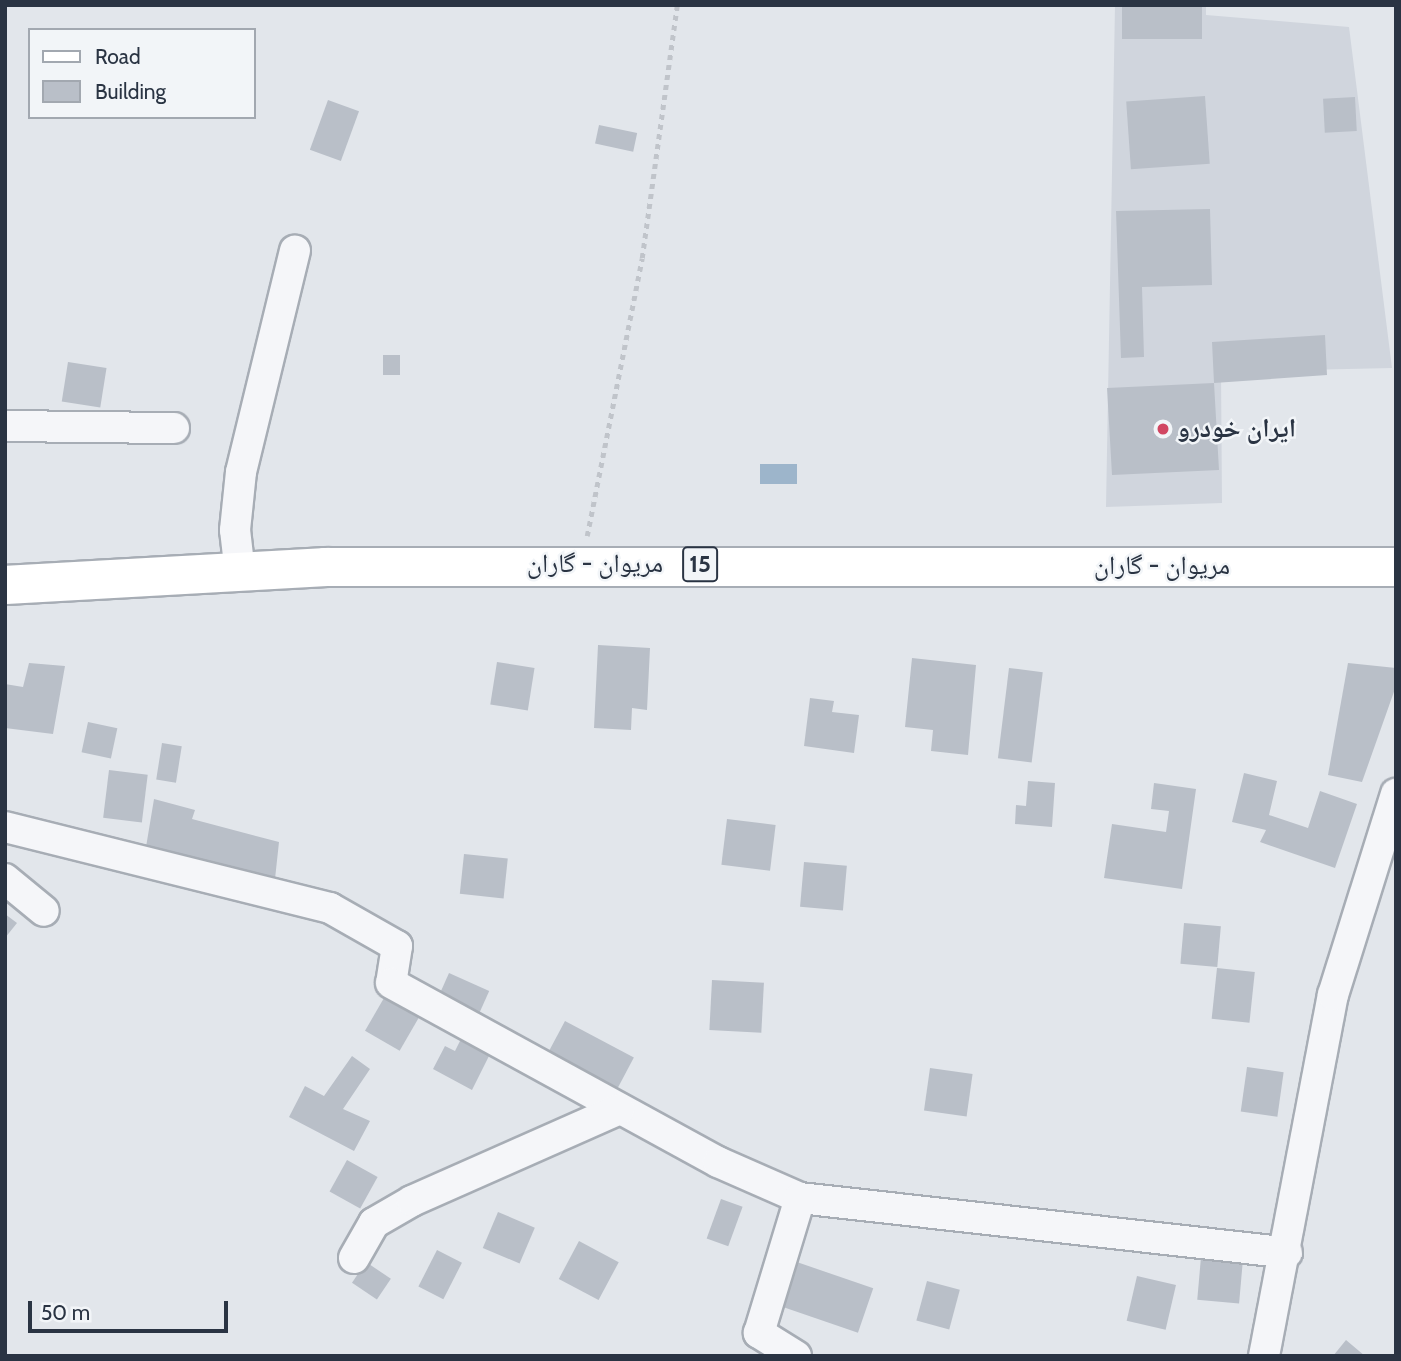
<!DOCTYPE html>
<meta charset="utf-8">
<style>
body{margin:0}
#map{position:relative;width:1401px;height:1361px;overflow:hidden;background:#e2e6eb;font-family:Cabin,"Noto Naskh Arabic",sans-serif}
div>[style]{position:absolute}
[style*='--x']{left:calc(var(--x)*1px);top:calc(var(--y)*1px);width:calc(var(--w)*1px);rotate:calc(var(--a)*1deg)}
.built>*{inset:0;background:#d0d5dd}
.water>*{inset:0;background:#9db5cb;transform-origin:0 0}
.building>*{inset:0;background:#b9bfc8;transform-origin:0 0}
.path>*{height:4.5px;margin-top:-2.25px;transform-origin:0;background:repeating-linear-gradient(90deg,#c0c4ca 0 5px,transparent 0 10px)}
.roads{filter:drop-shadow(2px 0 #a7adb5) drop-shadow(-2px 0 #a7adb5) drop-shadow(0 2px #a7adb5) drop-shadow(0 -2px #a7adb5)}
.minor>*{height:30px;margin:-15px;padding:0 15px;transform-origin:15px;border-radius:15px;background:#f5f6f9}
.major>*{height:38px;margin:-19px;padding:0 19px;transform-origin:19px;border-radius:19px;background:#fff}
.dots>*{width:19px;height:19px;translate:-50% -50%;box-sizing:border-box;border:4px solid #f2f5f8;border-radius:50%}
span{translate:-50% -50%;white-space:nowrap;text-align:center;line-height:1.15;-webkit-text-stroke:5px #f2f5f8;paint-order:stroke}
.shield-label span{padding:2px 5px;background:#f2f5f8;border:2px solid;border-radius:5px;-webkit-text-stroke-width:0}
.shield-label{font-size:24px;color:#2a3443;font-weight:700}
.poi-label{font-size:26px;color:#2a3443;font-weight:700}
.left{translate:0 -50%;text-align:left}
.street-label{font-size:26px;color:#2a3443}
.frame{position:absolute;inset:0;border:7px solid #2a3443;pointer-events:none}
.legend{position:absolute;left:28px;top:28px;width:228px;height:91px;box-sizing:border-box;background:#f2f5f8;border:2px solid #a2a8b0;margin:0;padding:9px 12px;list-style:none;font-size:21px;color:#2a3443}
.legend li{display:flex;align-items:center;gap:14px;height:35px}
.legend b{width:35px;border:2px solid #a2a8b0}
.scale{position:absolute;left:28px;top:1301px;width:200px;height:32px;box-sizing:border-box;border:4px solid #2a3443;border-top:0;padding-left:9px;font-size:21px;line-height:24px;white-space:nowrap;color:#2a3443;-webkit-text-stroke:5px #f2f5f8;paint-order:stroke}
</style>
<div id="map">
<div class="built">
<div style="clip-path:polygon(1115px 5px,1206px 5px,1206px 15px,1349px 27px,1392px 368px,1221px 372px,1222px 503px,1106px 507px)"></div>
</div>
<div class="water">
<div style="left:760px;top:464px;width:37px;height:20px"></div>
</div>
<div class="building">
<div style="left:1122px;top:5px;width:80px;height:34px"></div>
<div style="left:1205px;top:96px;width:68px;height:79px;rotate:86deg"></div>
<div style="left:1355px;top:97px;width:34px;height:32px;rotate:87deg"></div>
<div style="left:328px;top:100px;width:33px;height:53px;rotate:20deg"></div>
<div style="left:599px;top:125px;width:39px;height:19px;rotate:12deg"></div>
<div style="clip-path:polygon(1210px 209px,1212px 285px,1142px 287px,1144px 357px,1121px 358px,1116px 211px)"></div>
<div style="clip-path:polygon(1325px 335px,1327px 375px,1214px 383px,1219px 470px,1112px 475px,1107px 388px,1214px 383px,1212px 342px)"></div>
<div style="left:383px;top:355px;width:17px;height:20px"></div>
<div style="left:68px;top:362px;width:39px;height:40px;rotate:9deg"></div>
<div style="clip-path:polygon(598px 645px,650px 648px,647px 710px,632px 708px,631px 730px,594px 728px)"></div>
<div style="clip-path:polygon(912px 658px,976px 665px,968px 755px,931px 751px,933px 730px,905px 727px)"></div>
<div style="left:497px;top:662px;width:38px;height:43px;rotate:9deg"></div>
<div style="clip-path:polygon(29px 663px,65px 666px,53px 734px,5px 728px,5px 684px,23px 687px)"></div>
<div style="clip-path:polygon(1348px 663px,1396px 668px,1396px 686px,1362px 782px,1328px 775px)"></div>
<div style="left:1009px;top:668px;width:34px;height:91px;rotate:7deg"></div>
<div style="clip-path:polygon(810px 698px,834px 701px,832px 712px,859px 715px,854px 753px,804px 746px)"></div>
<div style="left:88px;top:722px;width:30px;height:31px;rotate:12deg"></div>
<div style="left:162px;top:743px;width:20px;height:37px;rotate:9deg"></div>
<div style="left:109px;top:770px;width:39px;height:48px;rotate:7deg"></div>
<div style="clip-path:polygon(1244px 773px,1277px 781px,1269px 815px,1308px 828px,1320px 791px,1357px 804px,1335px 868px,1260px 842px,1266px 830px,1232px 822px)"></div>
<div style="clip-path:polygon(1028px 781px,1055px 783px,1052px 827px,1015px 824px,1016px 805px,1026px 806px)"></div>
<div style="clip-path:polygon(1154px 783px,1196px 789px,1182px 889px,1104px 878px,1112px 824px,1166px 832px,1169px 811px,1151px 809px)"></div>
<div style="clip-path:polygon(154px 799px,195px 810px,192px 819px,279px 842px,275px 879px,146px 847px)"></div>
<div style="left:727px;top:819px;width:49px;height:46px;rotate:7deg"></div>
<div style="left:464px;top:854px;width:44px;height:40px;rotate:6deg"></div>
<div style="left:804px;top:862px;width:43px;height:45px;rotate:5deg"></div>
<div style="clip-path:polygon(5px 914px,17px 923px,5px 938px)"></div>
<div style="left:1184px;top:923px;width:37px;height:41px;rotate:5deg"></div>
<div style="left:1217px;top:968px;width:38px;height:51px;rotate:6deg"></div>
<div style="left:449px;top:973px;width:44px;height:27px;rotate:24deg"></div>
<div style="left:712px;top:980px;width:52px;height:50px;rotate:3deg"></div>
<div style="left:388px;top:991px;width:40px;height:46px;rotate:30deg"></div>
<div style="left:565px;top:1021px;width:78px;height:44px;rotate:28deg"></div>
<div style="clip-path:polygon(465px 1031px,494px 1046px,472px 1090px,433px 1069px,445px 1046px,455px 1051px)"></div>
<div style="clip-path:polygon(352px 1056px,370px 1069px,343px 1109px,370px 1121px,354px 1151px,289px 1117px,305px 1086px,324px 1096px)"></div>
<div style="left:1247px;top:1067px;width:37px;height:45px;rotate:8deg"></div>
<div style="left:930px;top:1068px;width:43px;height:43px;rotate:8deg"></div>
<div style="left:347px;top:1160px;width:35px;height:36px;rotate:29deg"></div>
<div style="left:721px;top:1199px;width:23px;height:42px;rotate:20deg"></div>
<div style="left:498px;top:1212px;width:40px;height:39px;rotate:23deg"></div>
<div style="left:579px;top:1241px;width:45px;height:43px;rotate:28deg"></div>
<div style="left:437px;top:1250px;width:28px;height:41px;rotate:27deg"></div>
<div style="left:1201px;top:1257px;width:42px;height:43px;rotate:5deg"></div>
<div style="left:791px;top:1260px;width:87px;height:47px;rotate:19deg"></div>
<div style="left:366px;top:1262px;width:30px;height:25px;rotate:34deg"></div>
<div style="left:1137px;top:1276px;width:40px;height:46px;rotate:13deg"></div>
<div style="left:927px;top:1281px;width:34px;height:41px;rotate:15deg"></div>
<div style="clip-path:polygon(1346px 1340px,1365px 1356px,1333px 1356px)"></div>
</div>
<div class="path">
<div style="--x:587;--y:536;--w:283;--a:-78.8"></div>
<div style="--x:642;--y:258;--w:255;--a:-82.1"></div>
</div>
<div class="roads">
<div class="minor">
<div style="--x:5;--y:426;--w:169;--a:0.7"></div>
<div style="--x:240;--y:573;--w:43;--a:-96.6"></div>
<div style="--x:235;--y:530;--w:58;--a:-84.1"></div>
<div style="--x:241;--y:472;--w:228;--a:-76.3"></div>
<div style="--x:5;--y:827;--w:335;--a:14"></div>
<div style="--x:330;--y:908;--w:77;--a:29.6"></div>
<div style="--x:397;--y:946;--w:37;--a:99"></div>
<div style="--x:391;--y:983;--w:373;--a:28.7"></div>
<div style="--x:718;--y:1162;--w:90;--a:23.7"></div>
<div style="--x:800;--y:1198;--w:490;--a:6.4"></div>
<div style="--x:5;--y:879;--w:50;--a:39.4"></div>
<div style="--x:354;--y:1258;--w:40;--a:-60.3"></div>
<div style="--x:374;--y:1223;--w:44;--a:-30.1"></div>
<div style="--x:412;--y:1201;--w:227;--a:-23.9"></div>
<div style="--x:796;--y:1356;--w:44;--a:-148.1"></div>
<div style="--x:759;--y:1333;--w:141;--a:-73.1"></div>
<div style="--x:1264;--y:1356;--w:368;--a:-79.2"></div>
<div style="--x:1333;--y:995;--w:211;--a:-72.6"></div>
</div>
<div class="major">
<div style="--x:5;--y:585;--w:321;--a:-3.2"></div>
<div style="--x:325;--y:567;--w:1071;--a:0"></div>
</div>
</div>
<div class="dots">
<div style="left:1163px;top:429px;background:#d14662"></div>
</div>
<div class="shield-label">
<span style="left:700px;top:564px">15</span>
</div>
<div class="poi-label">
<span class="left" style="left:1177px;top:429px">ایران خودرو</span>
</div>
<div class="street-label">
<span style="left:595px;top:564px">مریوان - گاران</span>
<span style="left:1162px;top:566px">مریوان - گاران</span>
</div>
<div class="frame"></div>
<ul class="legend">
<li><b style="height:9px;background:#fff"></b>Road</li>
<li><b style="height:19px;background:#b9bfc8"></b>Building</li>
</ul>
<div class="scale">50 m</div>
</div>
